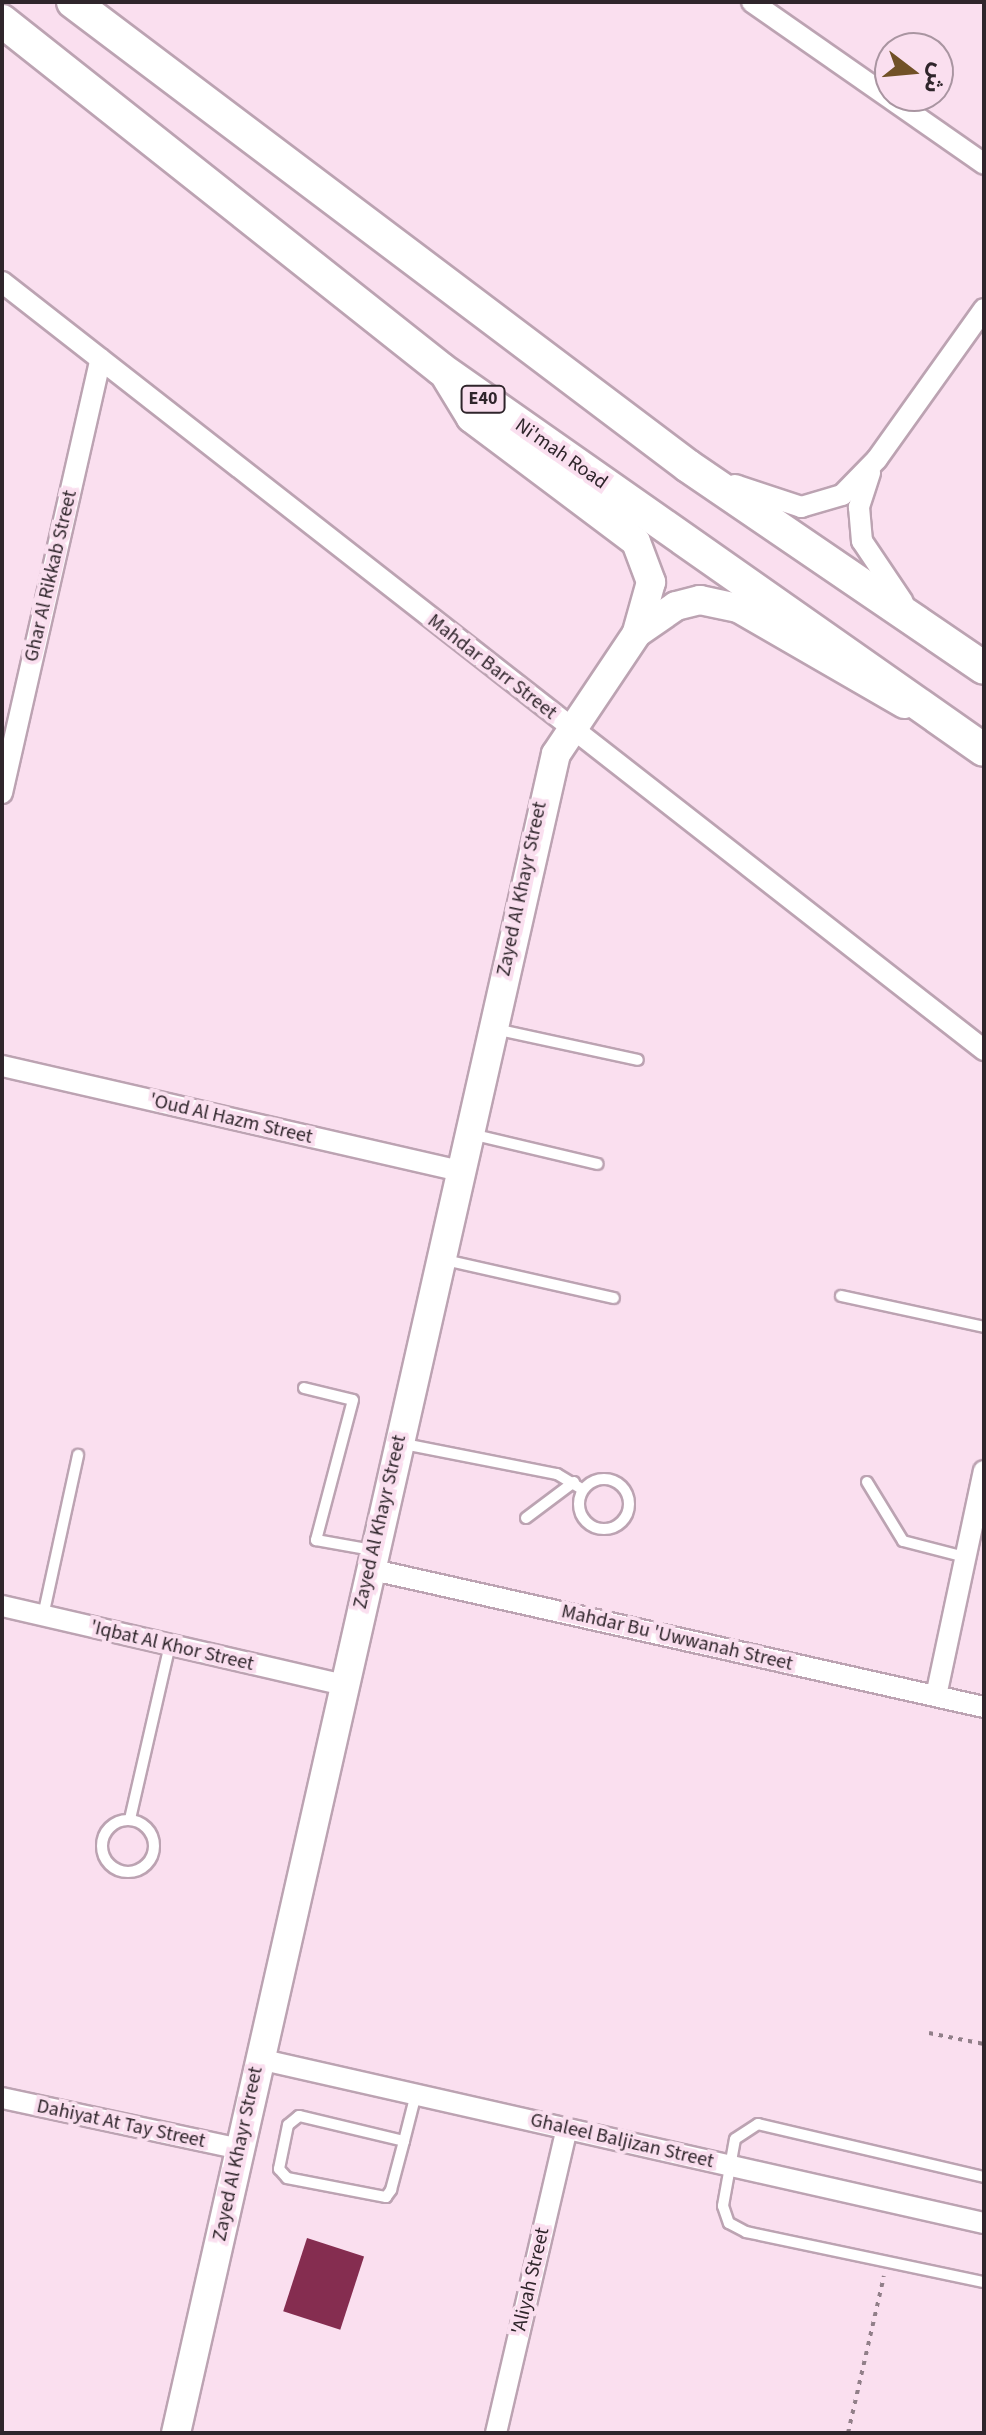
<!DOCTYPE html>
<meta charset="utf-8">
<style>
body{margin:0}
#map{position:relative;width:986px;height:2435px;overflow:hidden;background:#fadfef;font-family:"Source Sans 3","Noto Sans Arabic",sans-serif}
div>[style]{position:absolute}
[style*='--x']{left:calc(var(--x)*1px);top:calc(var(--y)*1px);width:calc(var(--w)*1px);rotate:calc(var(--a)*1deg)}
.building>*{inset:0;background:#852d50;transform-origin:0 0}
.path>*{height:4px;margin-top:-2px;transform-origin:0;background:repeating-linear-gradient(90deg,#917f89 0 4px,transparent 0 10px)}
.roads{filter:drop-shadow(2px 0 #bca3b2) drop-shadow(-2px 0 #bca3b2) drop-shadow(0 2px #bca3b2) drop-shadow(0 -2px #bca3b2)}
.lane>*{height:10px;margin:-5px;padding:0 5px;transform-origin:5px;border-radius:5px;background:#fff}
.lane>.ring{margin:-5px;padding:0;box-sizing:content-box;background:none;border:10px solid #fff;border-radius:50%}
.street>*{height:20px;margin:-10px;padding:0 10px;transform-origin:10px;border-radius:10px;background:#fff}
.secondary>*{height:28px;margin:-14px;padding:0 14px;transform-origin:14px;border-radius:14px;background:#fff}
.primary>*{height:32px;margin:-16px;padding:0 16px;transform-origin:16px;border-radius:16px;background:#fff}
span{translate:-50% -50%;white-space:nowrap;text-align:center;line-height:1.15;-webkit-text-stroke:8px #fadfef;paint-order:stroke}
.shield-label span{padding:2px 6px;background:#fadfef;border:2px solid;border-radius:6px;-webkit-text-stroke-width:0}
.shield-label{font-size:18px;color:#2f252b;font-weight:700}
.street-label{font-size:20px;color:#2f252b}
.frame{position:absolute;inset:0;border:4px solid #2f252b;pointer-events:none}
.north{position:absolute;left:874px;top:32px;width:80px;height:80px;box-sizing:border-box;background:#fadfef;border:2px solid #a995a1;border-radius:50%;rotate:106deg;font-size:22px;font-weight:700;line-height:32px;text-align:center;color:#2f252b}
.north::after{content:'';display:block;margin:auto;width:28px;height:36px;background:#715127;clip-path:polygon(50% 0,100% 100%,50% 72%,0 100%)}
</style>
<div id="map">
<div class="building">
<div style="left:307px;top:2238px;width:60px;height:77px;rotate:18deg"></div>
</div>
<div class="path">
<div style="--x:929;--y:2033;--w:56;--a:11.3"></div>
<div style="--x:848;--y:2433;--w:161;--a:-77.1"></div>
</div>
<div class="roads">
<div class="lane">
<div style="--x:495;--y:1029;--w:146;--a:12.2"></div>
<div style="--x:471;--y:1134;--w:130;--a:13.3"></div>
<div style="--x:445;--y:1260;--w:173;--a:12.7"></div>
<div style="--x:841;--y:1296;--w:146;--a:12.2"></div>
<div style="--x:304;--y:1388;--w:50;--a:13.8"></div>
<div style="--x:353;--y:1400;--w:145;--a:104.8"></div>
<div style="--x:316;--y:1540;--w:57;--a:10.1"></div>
<div style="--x:404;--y:1444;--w:156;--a:11.1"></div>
<div style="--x:557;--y:1474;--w:29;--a:31"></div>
<div class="ring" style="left:579px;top:1479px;width:40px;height:40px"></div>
<div style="--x:867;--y:1482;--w:69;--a:58.6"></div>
<div style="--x:903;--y:1541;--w:64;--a:14.5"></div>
<div style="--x:526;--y:1518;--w:60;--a:-36.9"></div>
<div style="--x:43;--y:1616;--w:165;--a:-77.7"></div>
<div style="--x:130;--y:1819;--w:179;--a:-77.1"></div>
<div class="ring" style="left:102px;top:1820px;width:42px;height:42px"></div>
<div style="--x:404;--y:2141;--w:108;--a:-166.6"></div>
<div style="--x:299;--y:2116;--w:14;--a:141"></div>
<div style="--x:288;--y:2125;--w:45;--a:101.6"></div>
<div style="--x:279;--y:2169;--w:12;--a:48"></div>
<div style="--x:287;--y:2178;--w:101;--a:10.9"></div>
<div style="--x:386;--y:2197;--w:9;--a:-54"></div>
<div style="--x:391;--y:2190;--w:51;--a:-75.1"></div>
<div style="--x:404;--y:2141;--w:49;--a:-75.7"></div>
<div style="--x:984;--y:2177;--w:232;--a:-166.8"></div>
<div style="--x:758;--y:2124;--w:27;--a:147"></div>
<div style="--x:735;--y:2139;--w:68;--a:100.2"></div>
<div style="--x:723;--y:2206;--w:18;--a:71"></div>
<div style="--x:729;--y:2223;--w:19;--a:28"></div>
<div style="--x:746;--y:2232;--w:243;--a:11.9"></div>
</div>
<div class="street">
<div style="--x:752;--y:2;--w:283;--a:34.9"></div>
<div style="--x:2;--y:282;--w:1247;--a:38.03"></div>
<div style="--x:870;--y:473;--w:36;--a:108"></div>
<div style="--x:859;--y:507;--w:34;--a:85"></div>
<div style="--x:862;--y:541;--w:73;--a:56.1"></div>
<div style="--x:735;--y:485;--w:70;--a:18.4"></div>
<div style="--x:801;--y:507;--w:43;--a:-16.3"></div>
<div style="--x:842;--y:495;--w:50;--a:-45.8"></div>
<div style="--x:877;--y:459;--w:184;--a:-54.5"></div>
<div style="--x:2;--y:793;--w:445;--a:-77.2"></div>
<div style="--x:2;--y:1066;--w:470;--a:12.9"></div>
<div style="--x:369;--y:1569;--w:630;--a:12.65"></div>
<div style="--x:2;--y:1606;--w:350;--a:13"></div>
<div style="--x:936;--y:1696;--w:230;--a:-78"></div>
<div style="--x:259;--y:2059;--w:743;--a:12.75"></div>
<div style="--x:2;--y:2098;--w:242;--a:12.1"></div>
<div style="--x:496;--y:2433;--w:312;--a:-76.9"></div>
</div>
<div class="secondary">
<div style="--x:441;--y:369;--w:57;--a:58.5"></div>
<div style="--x:471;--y:418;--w:206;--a:36.9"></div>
<div style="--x:636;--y:542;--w:43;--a:69.4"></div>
<div style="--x:651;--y:582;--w:52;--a:105.6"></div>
<div style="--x:176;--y:2433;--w:1721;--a:-77.25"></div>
<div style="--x:556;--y:754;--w:146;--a:-56.2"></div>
<div style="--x:637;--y:633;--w:47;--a:-34.7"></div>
<div style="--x:676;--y:606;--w:25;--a:-14"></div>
<div style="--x:700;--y:600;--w:39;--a:12"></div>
<div style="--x:738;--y:608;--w:192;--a:30"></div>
</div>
<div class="primary">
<div style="--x:73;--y:2;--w:770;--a:37.03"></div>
<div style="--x:688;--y:466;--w:358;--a:34.3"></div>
<div style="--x:2;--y:21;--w:560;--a:38.4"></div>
<div style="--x:441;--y:369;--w:663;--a:35.06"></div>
</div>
</div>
<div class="shield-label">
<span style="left:483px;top:399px">E40</span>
</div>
<div class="street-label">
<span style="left:561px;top:454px;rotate:35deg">Ni'mah Road</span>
<span style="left:51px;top:576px;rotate:-77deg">Ghar Al Rikkab Street</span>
<span style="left:492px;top:667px;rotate:38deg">Mahdar Barr Street</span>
<span style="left:522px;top:889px;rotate:-78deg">Zayed Al Khayr Street</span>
<span style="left:231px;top:1119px;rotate:13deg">'Oud Al Hazm Street</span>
<span style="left:380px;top:1522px;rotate:-77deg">Zayed Al Khayr Street</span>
<span style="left:677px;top:1638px;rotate:13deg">Mahdar Bu 'Uwwanah Street</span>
<span style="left:172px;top:1646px;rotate:13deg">'Iqbat Al Khor Street</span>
<span style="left:121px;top:2124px;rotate:12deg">Dahiyat At Tay Street</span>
<span style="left:622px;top:2141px;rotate:13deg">Ghaleel Baljizan Street</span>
<span style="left:238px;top:2154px;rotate:-78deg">Zayed Al Khayr Street</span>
<span style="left:531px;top:2281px;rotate:-77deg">'Aliyah Street</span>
</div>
<div class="frame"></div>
<div class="north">ش</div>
</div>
